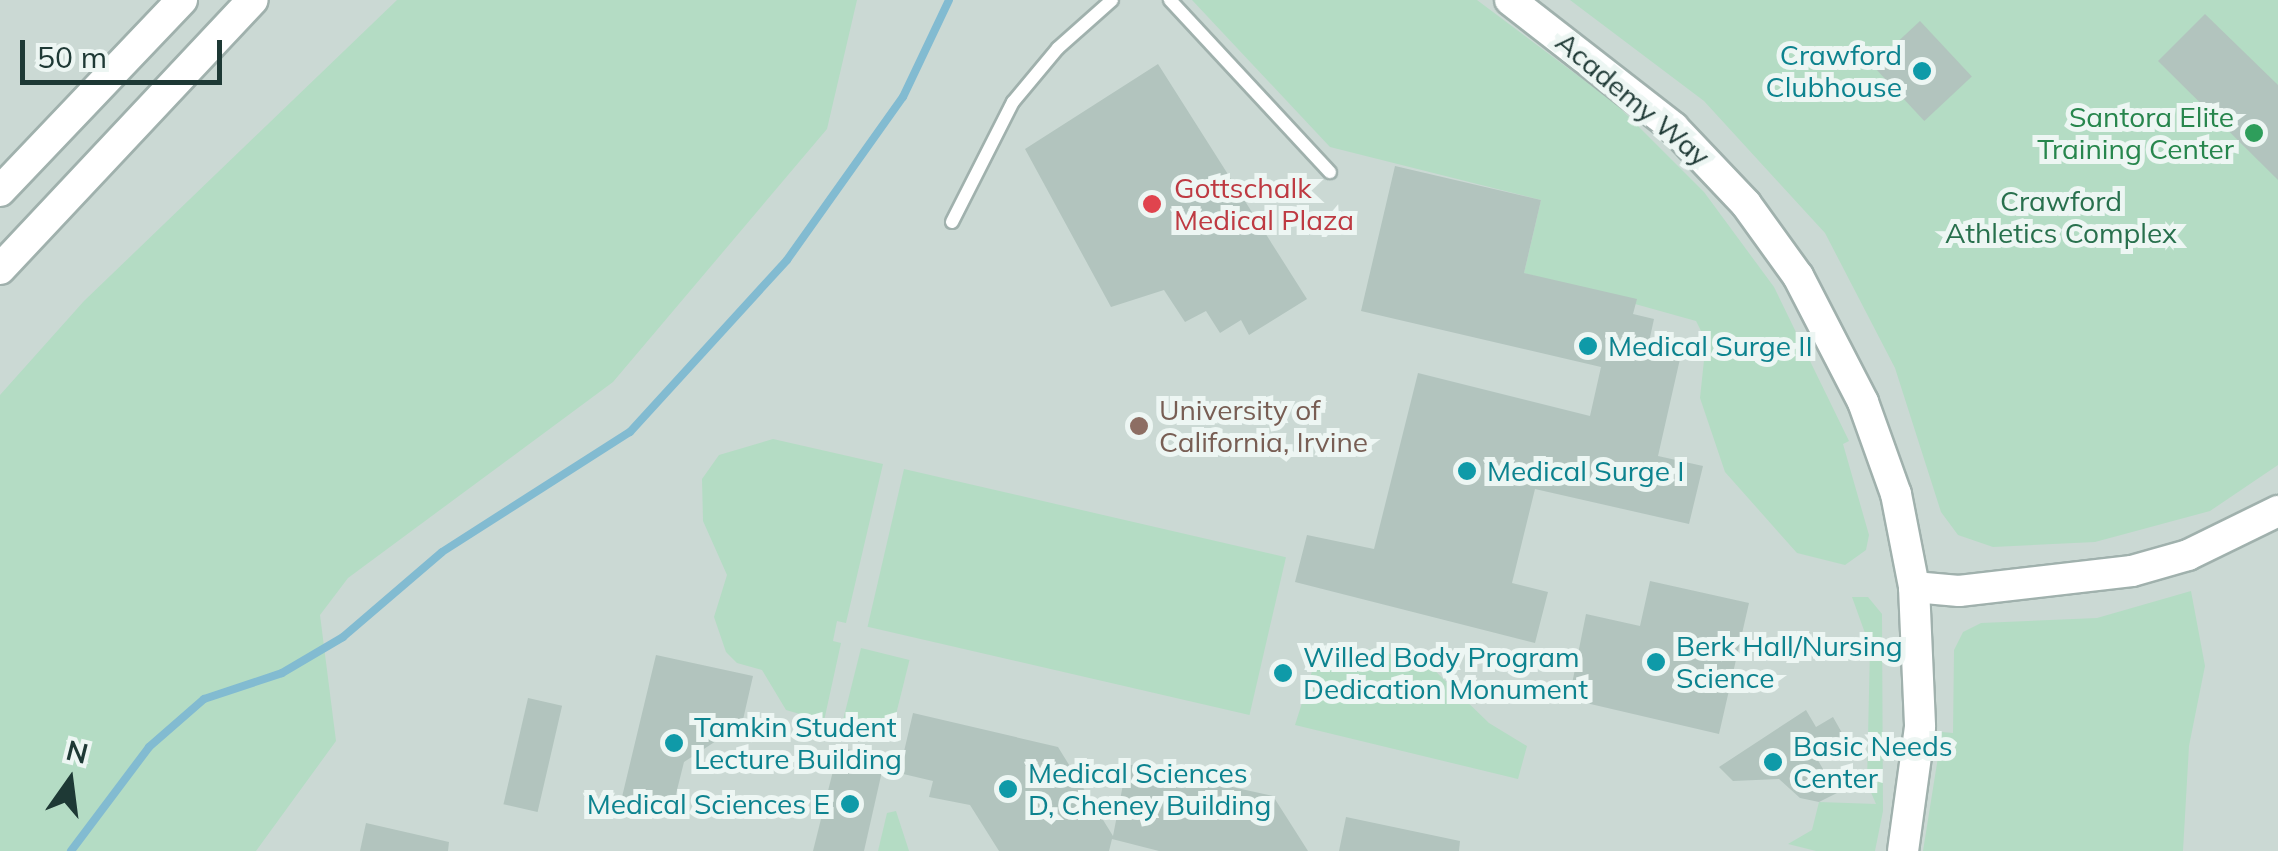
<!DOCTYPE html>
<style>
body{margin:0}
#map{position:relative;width:2278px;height:851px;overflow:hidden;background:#dde9e5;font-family:Mulish,sans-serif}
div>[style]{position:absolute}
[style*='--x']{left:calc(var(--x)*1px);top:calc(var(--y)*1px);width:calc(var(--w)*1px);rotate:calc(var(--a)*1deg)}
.built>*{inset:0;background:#cbd9d4;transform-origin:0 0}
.green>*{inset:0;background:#b4dcc4;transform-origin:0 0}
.stream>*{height:8px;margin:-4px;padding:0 4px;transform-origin:4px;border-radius:4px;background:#82bbd1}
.building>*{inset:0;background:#b2c4be;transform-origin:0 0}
.roads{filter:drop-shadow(2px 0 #a0b1ad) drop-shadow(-2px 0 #a0b1ad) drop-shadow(0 2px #a0b1ad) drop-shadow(0 -2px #a0b1ad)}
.lane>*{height:12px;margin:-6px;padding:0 6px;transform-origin:6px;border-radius:6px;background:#fff}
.secondary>*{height:30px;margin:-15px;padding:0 15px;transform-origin:15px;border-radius:15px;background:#fff}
.dots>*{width:28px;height:28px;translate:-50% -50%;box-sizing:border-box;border:5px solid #edf6f3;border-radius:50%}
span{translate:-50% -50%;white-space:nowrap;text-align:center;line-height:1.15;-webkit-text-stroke:10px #edf6f3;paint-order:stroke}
.culture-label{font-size:28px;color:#0d838f}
.right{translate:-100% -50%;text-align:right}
.left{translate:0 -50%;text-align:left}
.street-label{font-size:28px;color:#1e3935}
.leisure-label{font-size:28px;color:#27864d}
.health-label{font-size:28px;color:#be3a42}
.park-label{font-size:28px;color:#28704d}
.education-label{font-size:28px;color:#785e54}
.north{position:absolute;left:20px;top:731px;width:100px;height:100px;-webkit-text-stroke:8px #edf6f3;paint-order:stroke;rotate:14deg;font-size:28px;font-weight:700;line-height:40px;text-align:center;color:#1e3935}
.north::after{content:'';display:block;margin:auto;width:35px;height:45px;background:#1e3935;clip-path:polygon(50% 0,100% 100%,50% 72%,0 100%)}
.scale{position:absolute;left:20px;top:40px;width:202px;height:45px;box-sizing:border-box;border:5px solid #1e3935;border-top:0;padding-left:12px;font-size:30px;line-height:35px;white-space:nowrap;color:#1e3935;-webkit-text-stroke:8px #edf6f3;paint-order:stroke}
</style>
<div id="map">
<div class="built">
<div style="left:0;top:0;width:2278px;height:851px"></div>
</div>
<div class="green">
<div style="clip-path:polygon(397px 0,857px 0,827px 129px,613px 382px,348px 578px,320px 615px,336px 741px,256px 851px,0 851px,0 395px,84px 301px)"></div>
<div style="clip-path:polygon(1192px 0,1477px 0,1617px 105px,1704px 192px,1774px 287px,1849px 441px,1843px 444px,1869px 535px,1866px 550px,1845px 565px,1797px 553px,1725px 472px,1700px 398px,1706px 341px,1696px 321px,1524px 273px,1541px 200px,1330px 147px)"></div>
<div style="clip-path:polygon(1570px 0,2278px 0,2278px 465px,2210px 511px,2095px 542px,1993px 547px,1958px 535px,1941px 512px,1895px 368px,1825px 233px,1704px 101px)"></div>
<div style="clip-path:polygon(773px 439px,883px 464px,846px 623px,837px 621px,833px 641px,841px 643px,824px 721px,786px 710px,762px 670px,737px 663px,726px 652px,714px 617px,727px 575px,703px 521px,702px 479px,719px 455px)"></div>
<div style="left:904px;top:469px;width:392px;height:162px;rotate:13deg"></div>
<div style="clip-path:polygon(2191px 591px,2205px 666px,2189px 746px,2183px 851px,1923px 851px,1942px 732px,1953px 733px,1954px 650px,1963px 632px,1981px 623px,2097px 618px)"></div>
<div style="clip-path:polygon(1852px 597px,1868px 597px,1882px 614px,1883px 811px,1875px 851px,1816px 851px,1788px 844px,1812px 830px,1819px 802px,1876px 804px,1867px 783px,1870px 647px)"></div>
<div style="left:861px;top:648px;width:50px;height:79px;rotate:14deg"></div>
<div style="clip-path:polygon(1374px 649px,1430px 666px,1489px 723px,1527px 746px,1518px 779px,1295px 725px,1314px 665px,1336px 653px)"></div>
<div style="clip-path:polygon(896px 811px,909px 851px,878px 851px,887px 813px)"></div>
</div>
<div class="stream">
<div style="--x:71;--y:851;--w:130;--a:-53.1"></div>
<div style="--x:149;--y:747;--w:73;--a:-41.1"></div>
<div style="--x:204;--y:699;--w:82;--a:-18.4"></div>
<div style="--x:282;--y:673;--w:71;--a:-30.5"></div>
<div style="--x:343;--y:637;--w:130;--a:-40.6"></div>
<div style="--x:442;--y:552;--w:223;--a:-32.6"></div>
<div style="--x:630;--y:432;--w:233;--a:-47.6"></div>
<div style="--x:787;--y:260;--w:200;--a:-54.6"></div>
<div style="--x:903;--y:97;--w:107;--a:-64.6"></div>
</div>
<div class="building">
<div style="clip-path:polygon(2205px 14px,2278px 85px,2278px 180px,2158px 61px)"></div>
<div style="left:1920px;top:21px;width:76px;height:65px;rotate:47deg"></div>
<div style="clip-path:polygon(1158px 64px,1307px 299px,1249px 335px,1241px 320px,1220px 333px,1206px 311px,1185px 322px,1164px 290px,1111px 307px,1025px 149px)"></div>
<div style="clip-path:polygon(1395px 166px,1541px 200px,1524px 273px,1637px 299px,1633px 314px,1654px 319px,1649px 342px,1682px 350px,1658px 456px,1703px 466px,1689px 524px,1535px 489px,1512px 583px,1548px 592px,1535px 643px,1295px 582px,1307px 535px,1374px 549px,1418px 373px,1590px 416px,1601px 367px,1361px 311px)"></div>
<div style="clip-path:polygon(1650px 581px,1749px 603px,1719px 734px,1569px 699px,1586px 614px,1640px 626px)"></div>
<div style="clip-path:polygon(656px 655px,753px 676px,742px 724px,684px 762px,672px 810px,622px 797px)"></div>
<div style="left:528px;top:698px;width:35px;height:109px;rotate:13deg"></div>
<div style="clip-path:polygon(1806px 710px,1816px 727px,1833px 717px,1846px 740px,1816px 757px,1837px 793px,1819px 802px,1800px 798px,1779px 779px,1733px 781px,1719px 767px)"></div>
<div style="clip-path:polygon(913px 713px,1058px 747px,1113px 836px,1127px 764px,1273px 796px,1308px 851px,1159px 851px,1112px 839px,1109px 851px,999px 851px,970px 805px,929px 797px,933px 781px,899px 773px)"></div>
<div style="clip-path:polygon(839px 747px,885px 758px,864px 851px,813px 851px)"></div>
<div style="clip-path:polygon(1346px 817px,1460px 841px,1459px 851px,1339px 851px)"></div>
<div style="clip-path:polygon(366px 823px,449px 842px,448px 851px,360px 851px)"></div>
</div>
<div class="roads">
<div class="lane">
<div style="--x:1170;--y:0;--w:235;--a:47.1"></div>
<div style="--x:952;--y:222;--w:135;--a:-63.1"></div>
<div style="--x:1013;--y:102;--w:70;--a:-50.2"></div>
<div style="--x:1058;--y:48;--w:72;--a:-41.6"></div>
</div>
<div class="secondary">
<div style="--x:1510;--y:0;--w:207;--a:37.9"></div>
<div style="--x:1673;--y:127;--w:106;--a:46.5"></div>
<div style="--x:1746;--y:204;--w:89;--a:54.2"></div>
<div style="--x:1798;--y:276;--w:142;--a:62.7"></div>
<div style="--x:1863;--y:402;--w:98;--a:70.3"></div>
<div style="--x:1896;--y:494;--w:95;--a:79"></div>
<div style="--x:1914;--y:587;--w:140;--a:87.5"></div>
<div style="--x:1920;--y:727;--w:125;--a:97.8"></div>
<div style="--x:0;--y:191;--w:264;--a:-46.4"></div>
<div style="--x:0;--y:269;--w:369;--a:-46.8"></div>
<div style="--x:1914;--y:587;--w:45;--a:5.1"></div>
<div style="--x:1959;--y:591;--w:174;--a:-6.6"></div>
<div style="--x:2132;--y:571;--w:58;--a:-15.9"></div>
<div style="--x:2188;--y:555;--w:100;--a:-26.1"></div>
</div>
</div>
<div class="dots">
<div style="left:1922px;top:71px;background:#0f9aa8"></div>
<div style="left:2254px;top:133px;background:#2e9e5b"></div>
<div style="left:1152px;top:204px;background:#e0444e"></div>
<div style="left:1588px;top:346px;background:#0f9aa8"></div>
<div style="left:1139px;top:426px;background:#8d6e63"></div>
<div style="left:1467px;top:471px;background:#0f9aa8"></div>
<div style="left:1656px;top:662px;background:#0f9aa8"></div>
<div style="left:1283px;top:673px;background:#0f9aa8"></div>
<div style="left:674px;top:743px;background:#0f9aa8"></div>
<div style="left:1773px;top:762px;background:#0f9aa8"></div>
<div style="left:1008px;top:789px;background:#0f9aa8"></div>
<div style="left:850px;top:804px;background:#0f9aa8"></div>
</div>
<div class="culture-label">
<span class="right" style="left:1902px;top:71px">Crawford<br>Clubhouse</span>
<span class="left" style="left:1608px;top:346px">Medical Surge II</span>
<span class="left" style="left:1487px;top:471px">Medical Surge I</span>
<span class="left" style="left:1676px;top:662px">Berk Hall/Nursing<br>Science</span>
<span class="left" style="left:1303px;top:673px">Willed Body Program<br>Dedication Monument</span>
<span class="left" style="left:694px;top:743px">Tamkin Student<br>Lecture Building</span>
<span class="left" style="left:1793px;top:762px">Basic Needs<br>Center</span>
<span class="left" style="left:1028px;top:789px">Medical Sciences<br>D, Cheney Building</span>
<span class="right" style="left:830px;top:804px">Medical Sciences E</span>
</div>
<div class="street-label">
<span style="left:1633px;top:99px;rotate:40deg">Academy Way</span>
</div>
<div class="leisure-label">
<span class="right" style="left:2234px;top:133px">Santora Elite<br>Training Center</span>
</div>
<div class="health-label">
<span class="left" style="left:1174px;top:204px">Gottschalk<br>Medical Plaza</span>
</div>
<div class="park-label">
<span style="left:2061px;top:217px">Crawford<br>Athletics Complex</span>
</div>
<div class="education-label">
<span class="left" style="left:1159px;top:426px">University of<br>California, Irvine</span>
</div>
<div class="north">N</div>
<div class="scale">50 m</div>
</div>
